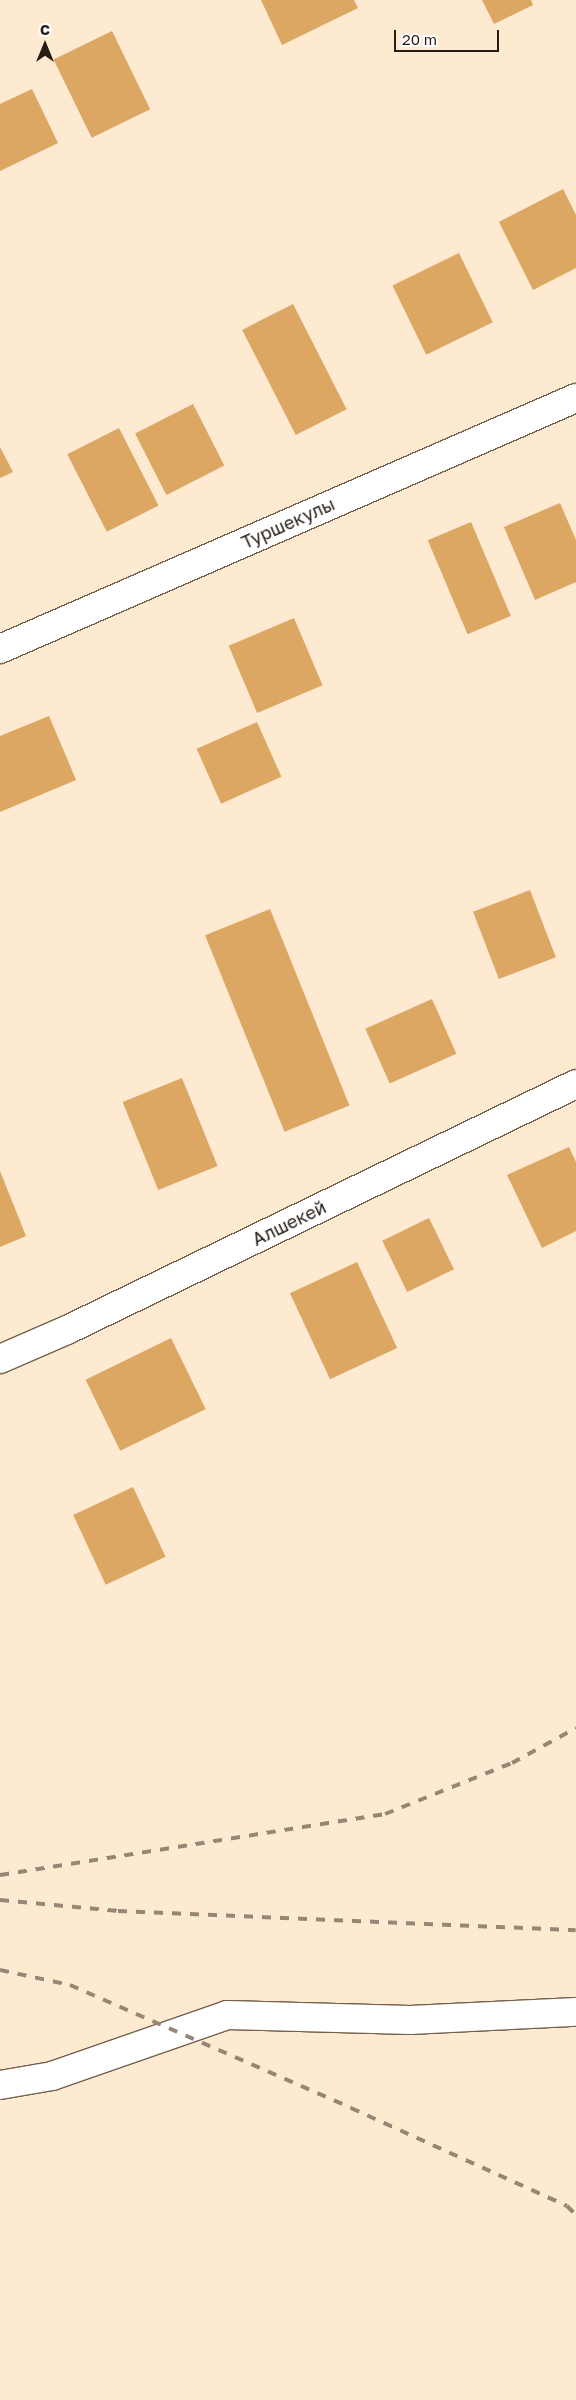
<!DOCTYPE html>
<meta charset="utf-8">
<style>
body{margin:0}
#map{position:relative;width:576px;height:2400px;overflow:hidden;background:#fee9d1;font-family:"Golos Text",sans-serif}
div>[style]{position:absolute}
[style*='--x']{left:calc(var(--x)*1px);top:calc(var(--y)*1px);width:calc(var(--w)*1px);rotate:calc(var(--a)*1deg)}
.building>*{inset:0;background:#dca663;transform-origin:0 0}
.roads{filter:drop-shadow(1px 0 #73614c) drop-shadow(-1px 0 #73614c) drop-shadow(0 1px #73614c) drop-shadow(0 -1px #73614c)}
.minor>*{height:28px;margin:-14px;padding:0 14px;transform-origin:14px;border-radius:14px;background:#fff}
.rail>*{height:4px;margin-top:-2px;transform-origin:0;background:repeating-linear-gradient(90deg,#958676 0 9px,transparent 0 18px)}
span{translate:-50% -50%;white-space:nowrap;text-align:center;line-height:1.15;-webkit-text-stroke:4px #fff;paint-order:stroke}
.street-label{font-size:18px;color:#251d15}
.north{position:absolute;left:20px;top:20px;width:50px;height:50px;-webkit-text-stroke:4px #fff;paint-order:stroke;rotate:0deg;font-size:14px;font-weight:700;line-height:20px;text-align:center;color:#251d15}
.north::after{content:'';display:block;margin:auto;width:18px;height:22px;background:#251d15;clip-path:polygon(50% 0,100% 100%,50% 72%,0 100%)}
.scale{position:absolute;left:394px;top:30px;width:105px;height:22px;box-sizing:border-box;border:2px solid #251d15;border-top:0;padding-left:6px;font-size:15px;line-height:18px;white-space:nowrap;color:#251d15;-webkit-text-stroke:4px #fff;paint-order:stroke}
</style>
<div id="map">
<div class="building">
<div style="clip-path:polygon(261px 0,354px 0,358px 8px,282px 45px)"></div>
<div style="clip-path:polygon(482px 0,531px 0,533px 5px,494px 24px)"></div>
<div style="left:112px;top:31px;width:87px;height:65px;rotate:64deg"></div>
<div style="clip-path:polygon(32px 89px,58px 143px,0 171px,0 104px)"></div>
<div style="clip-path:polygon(563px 189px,576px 215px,576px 268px,533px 290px,499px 222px)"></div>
<div style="left:459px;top:253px;width:77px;height:74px;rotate:64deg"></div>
<div style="left:293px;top:304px;width:118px;height:57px;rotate:63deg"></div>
<div style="left:193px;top:404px;width:69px;height:65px;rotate:63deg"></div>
<div style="left:119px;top:428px;width:87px;height:58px;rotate:63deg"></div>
<div style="clip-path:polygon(0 447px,13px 472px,0 478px)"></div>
<div style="clip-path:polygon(560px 503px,576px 540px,576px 582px,535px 600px,504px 527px)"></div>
<div style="left:471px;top:522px;width:102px;height:47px;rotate:67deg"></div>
<div style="left:294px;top:618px;width:73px;height:71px;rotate:67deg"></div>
<div style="clip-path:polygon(49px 716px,76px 780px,0 812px,0 736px)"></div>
<div style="left:257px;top:722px;width:60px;height:66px;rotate:66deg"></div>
<div style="left:530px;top:890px;width:72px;height:61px;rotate:69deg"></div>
<div style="left:270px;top:909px;width:212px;height:70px;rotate:68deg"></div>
<div style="left:432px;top:999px;width:60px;height:73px;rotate:66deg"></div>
<div style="left:182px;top:1078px;width:95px;height:64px;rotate:68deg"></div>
<div style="clip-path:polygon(569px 1147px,576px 1162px,576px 1231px,542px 1248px,507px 1175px)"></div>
<div style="clip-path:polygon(0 1171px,26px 1236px,0 1247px)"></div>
<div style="left:429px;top:1218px;width:57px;height:52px;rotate:64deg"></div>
<div style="left:357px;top:1262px;width:95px;height:74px;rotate:65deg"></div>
<div style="left:171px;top:1338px;width:79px;height:95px;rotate:64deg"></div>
<div style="left:133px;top:1487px;width:77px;height:66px;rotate:65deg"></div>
</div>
<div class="roads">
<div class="minor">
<div style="--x:0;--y:649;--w:628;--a:-23.55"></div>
<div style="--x:0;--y:1359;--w:73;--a:-23.4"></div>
<div style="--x:67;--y:1330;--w:565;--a:-25.79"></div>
<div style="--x:0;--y:2085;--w:53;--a:-9.8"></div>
<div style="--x:52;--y:2076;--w:185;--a:-19.2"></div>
<div style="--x:227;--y:2015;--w:183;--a:1.6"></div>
<div style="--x:410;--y:2020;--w:166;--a:-2.8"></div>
</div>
</div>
<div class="rail">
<div style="--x:0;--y:1875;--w:390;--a:-9"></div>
<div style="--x:385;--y:1814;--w:137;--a:-21.9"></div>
<div style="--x:512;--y:1763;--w:73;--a:-28.7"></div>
<div style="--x:0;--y:1900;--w:119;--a:5.3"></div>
<div style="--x:118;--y:1911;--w:458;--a:2.4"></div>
<div style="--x:0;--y:1970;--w:72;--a:12.1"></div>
<div style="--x:70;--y:1985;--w:307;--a:23.6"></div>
<div style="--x:351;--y:2108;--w:237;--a:24.4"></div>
<div style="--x:567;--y:2206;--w:13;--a:45"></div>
</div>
<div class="street-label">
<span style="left:288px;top:523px;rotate:-24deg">Туршекулы</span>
<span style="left:289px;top:1223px;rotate:-26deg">Алшекей</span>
</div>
<div class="north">С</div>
<div class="scale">20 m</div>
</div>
